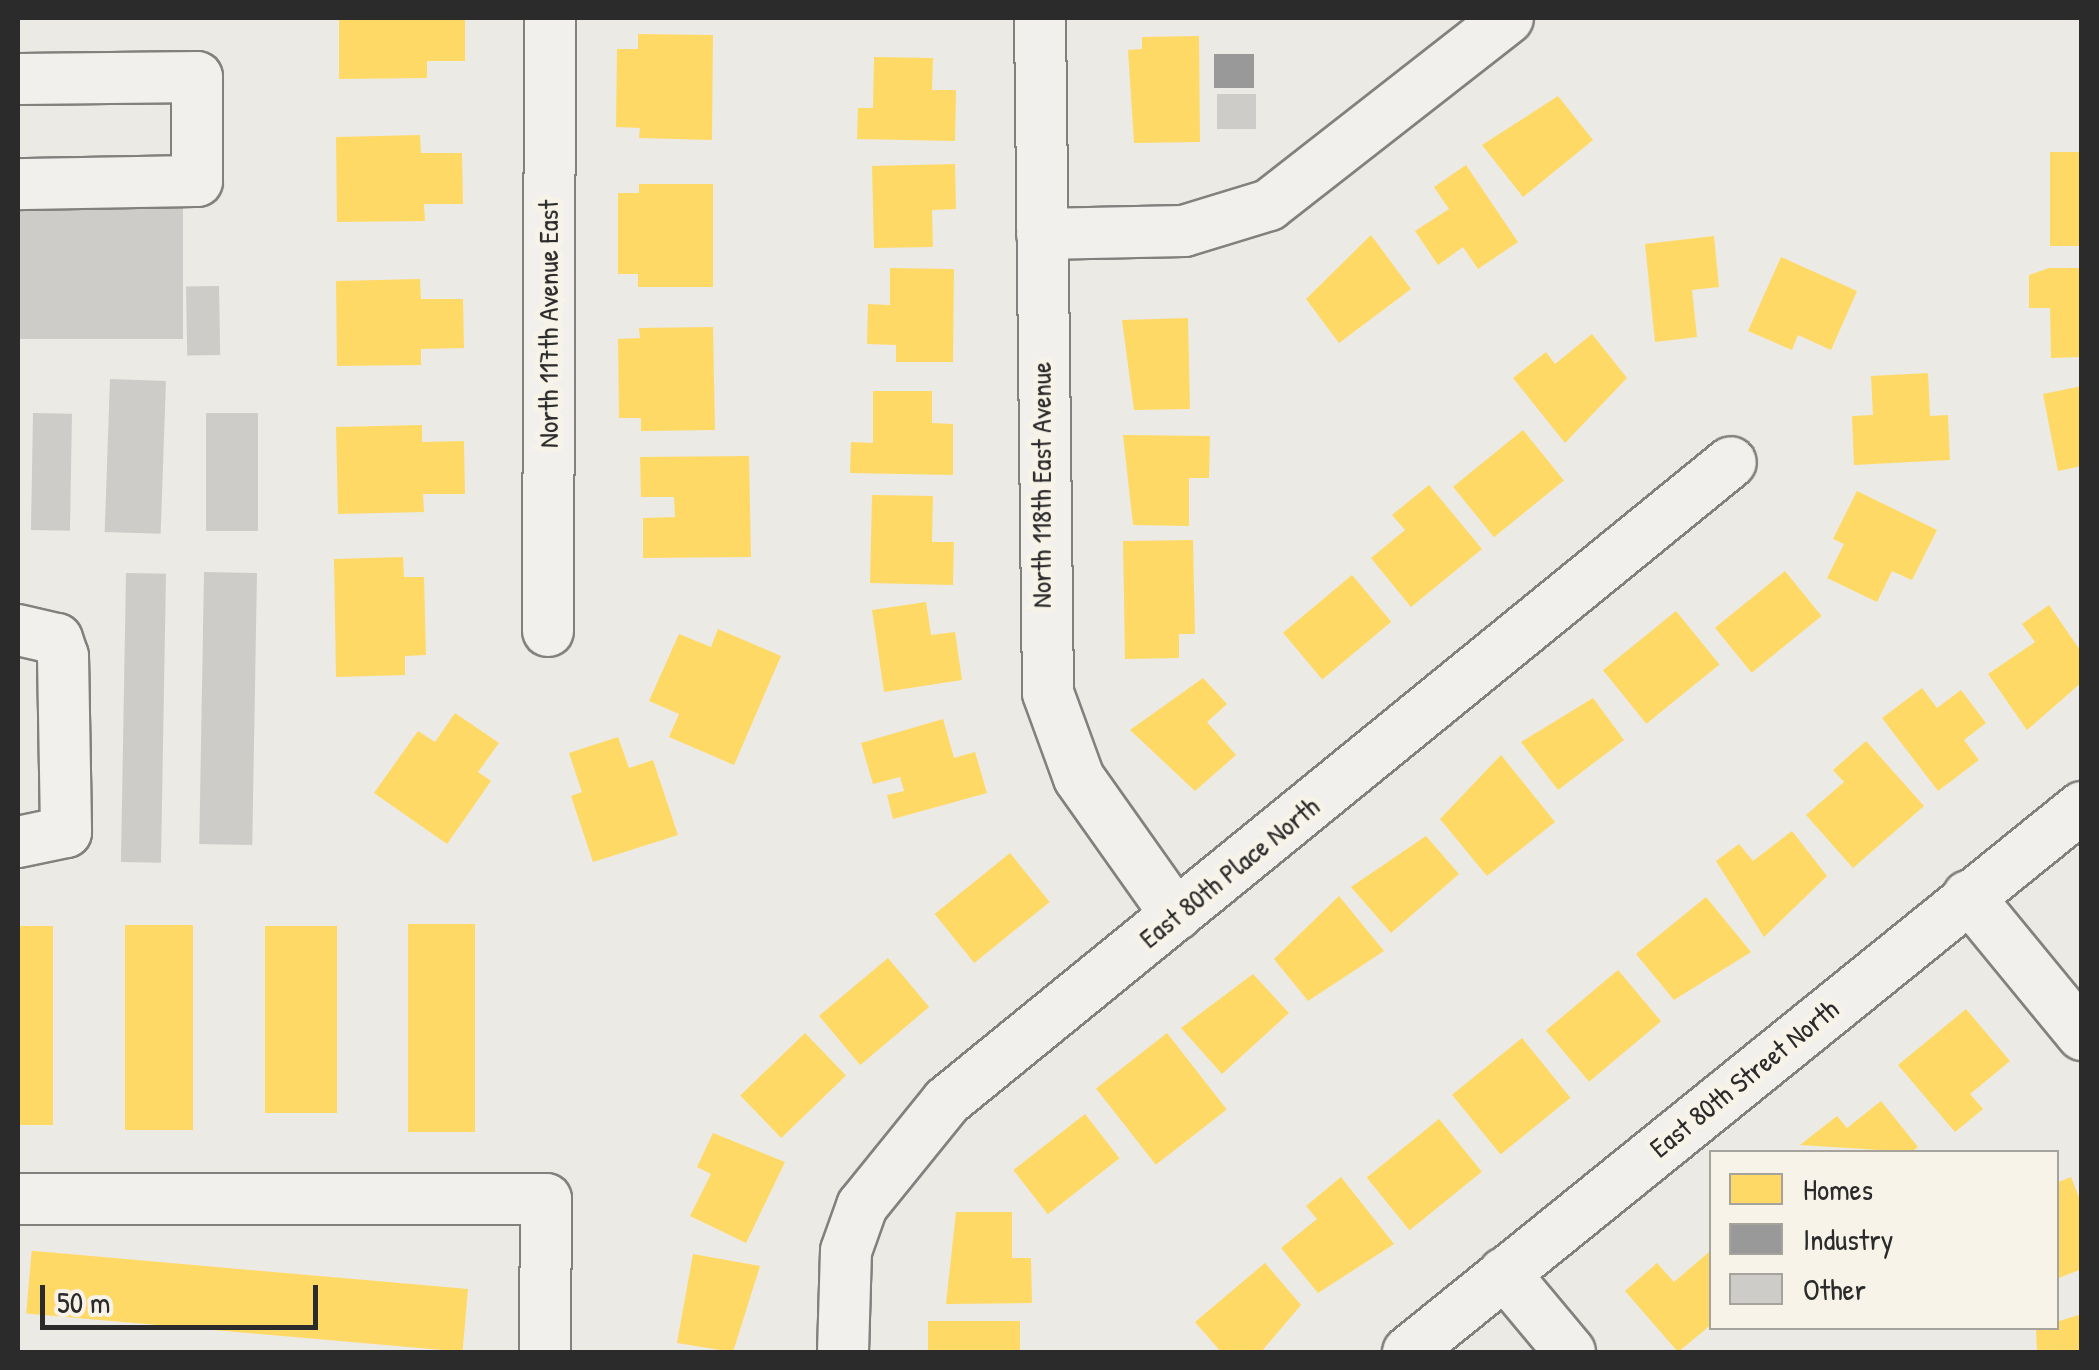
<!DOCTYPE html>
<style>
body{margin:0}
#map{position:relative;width:2099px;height:1370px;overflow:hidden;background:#eceae4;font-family:"Patrick Hand",sans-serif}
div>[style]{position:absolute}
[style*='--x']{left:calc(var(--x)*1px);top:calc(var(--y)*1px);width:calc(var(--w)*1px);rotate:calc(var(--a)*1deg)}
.homes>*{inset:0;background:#ffd966;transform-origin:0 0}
.industry>*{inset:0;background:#999;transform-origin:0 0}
.building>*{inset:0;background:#ceccc8;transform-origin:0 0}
.roads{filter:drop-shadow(2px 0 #82817e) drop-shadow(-2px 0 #82817e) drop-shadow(0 2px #82817e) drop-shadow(0 -2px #82817e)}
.minor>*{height:50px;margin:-25px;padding:0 25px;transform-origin:25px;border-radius:25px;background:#f1f0ec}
span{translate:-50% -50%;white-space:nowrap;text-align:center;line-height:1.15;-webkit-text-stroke:10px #f7f3e8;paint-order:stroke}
.street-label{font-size:28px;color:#2b2b2b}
.frame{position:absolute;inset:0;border:20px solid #2b2b2b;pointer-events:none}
.legend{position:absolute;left:1709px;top:1150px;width:350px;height:180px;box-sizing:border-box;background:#f7f3e8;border:2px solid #a5a39c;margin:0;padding:12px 18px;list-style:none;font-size:30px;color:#2b2b2b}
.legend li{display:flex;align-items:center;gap:20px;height:50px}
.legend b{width:50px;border:2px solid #a5a39c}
.scale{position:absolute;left:40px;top:1285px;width:278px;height:45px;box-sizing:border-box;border:5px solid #2b2b2b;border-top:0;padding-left:12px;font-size:30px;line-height:35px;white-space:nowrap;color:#2b2b2b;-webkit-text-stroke:8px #f7f3e8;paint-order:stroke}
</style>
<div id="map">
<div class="homes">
<div style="clip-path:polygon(339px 18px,465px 18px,465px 61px,427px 61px,427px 78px,339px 79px)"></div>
<div style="clip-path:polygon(638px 34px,713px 35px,712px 140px,639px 138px,640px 128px,616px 127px,617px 49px,638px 49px)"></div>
<div style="clip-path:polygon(1199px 36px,1200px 142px,1134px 143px,1128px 50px,1142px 49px,1142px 37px)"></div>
<div style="clip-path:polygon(874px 57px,933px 58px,932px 90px,956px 90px,955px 141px,857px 139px,858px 108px,873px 108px)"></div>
<div style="clip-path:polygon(1558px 96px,1593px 140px,1523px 197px,1482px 145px)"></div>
<div style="clip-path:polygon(420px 135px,421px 153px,462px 153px,463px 204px,424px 204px,425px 221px,337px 222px,336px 137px)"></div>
<div style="left:2082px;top:152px;width:94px;height:32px;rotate:90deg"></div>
<div style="clip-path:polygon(955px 164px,956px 209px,932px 210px,933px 247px,874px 248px,872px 166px)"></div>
<div style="clip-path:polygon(1466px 165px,1518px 242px,1478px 269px,1463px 247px,1438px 265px,1415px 231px,1449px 209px,1434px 187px)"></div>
<div style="clip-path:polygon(639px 184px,713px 184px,713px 287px,638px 287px,638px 274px,618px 274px,618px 193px,639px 193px)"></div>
<div style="clip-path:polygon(1371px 235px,1411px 289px,1339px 343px,1306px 299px)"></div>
<div style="clip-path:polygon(1714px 236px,1719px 287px,1692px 290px,1697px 337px,1655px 342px,1645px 244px)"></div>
<div style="clip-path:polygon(1781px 257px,1857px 291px,1831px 350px,1798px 335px,1792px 350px,1748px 331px)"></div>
<div style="clip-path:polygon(890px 268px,954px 269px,953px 362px,896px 362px,896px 345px,867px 344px,868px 304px,890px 305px)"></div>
<div style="clip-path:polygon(2049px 268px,2082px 268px,2082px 357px,2051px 358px,2050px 308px,2029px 308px,2029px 275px)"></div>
<div style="clip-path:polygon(420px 279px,421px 299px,463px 299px,464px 348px,421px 349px,421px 365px,337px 366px,336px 281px)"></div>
<div style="clip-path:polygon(1188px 318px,1190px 409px,1134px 410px,1122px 320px)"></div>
<div style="clip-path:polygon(713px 327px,715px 430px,641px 431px,641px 418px,619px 418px,618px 339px,640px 338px,639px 328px)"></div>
<div style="clip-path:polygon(1592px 334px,1627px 378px,1565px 443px,1513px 378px,1546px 352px,1555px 364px)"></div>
<div style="clip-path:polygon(1928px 373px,1930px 416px,1948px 415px,1950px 460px,1854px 465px,1852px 416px,1873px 415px,1871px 376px)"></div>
<div style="clip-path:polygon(2082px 386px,2082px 466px,2058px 471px,2043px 394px)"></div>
<div style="clip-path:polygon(873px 391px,932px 391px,932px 423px,953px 424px,953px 475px,850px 473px,851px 442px,873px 443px)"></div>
<div style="clip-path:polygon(422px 425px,422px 442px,464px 441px,465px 494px,423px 494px,424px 512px,338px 514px,336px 427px)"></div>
<div style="left:1523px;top:430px;width:65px;height:90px;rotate:51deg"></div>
<div style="clip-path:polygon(1123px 435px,1210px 436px,1209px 478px,1189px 478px,1189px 526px,1133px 525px)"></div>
<div style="clip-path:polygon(749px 456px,751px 557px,643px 558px,643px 518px,675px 517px,674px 497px,641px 497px,640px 457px)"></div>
<div style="clip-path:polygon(1429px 485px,1482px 549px,1411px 607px,1371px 558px,1405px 530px,1392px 515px)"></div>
<div style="clip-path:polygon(1857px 491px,1937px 530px,1912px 580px,1892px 571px,1877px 602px,1827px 578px,1844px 544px,1833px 539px)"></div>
<div style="clip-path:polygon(872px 495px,933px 496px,932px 542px,954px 542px,953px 585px,870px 583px)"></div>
<div style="clip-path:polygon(1193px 540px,1195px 634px,1179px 634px,1179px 658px,1125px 659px,1123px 541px)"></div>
<div style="clip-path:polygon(403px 557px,404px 577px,424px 577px,426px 655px,405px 656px,405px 675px,336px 677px,334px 559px)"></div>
<div style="left:1785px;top:571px;width:58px;height:90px;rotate:51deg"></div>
<div style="left:1352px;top:575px;width:61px;height:90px;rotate:50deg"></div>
<div style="clip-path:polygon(926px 602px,931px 635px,955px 632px,962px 680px,884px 692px,872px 610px)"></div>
<div style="clip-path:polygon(2049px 605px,2082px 653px,2082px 682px,2027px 730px,1988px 674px,2035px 642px,2022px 624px)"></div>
<div style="left:1676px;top:611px;width:69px;height:94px;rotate:51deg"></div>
<div style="clip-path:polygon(718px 629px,781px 656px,734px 765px,669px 737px,679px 714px,649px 701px,679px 634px,711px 647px)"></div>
<div style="clip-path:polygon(1203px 678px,1227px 704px,1207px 722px,1236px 755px,1195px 791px,1130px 730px)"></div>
<div style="clip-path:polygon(1922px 688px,1937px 708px,1961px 690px,1986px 723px,1964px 740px,1979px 760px,1938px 791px,1882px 718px)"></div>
<div style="clip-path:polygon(1593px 698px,1624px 740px,1558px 790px,1521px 742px)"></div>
<div style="clip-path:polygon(455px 713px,499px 743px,478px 772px,491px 781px,447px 844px,374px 793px,418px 731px,435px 742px)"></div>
<div style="clip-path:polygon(943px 719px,954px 758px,975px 752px,987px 793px,893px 819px,887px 795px,904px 791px,900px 777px,873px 784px,861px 743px)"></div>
<div style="clip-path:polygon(618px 737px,629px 768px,653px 760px,678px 835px,593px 862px,571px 796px,582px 792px,569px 753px)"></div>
<div style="clip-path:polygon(1866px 741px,1924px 806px,1853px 868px,1806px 815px,1844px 782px,1833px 770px)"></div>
<div style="clip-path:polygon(1501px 755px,1555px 822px,1487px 876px,1440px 819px)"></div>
<div style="clip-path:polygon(1792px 831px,1827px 876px,1764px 937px,1716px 861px,1739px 844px,1753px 861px)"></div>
<div style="clip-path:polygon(1426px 836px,1459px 874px,1391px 933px,1351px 887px)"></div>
<div style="left:1010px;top:853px;width:63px;height:97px;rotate:51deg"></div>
<div style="clip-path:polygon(1339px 896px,1384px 951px,1308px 1001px,1274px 959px)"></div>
<div style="clip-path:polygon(1706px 897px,1751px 952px,1674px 1000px,1636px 954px)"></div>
<div style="left:475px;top:924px;width:208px;height:67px;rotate:90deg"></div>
<div style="left:193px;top:925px;width:205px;height:68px;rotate:90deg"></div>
<div style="left:18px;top:926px;width:35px;height:199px"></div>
<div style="left:265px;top:926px;width:72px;height:187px"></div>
<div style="left:888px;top:958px;width:64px;height:90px;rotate:50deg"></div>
<div style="left:1618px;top:970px;width:67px;height:94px;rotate:50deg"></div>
<div style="clip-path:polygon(1253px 974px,1289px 1013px,1222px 1074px,1181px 1028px)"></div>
<div style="clip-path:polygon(1966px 1009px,2010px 1061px,1970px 1094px,1983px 1109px,1955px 1132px,1898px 1065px)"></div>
<div style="left:805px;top:1033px;width:59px;height:90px;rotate:46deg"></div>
<div style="left:1167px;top:1033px;width:97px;height:90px;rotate:52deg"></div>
<div style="left:1522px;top:1038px;width:77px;height:90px;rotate:51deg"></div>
<div style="clip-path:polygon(1881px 1101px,1918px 1147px,1911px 1152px,1800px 1145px,1837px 1116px,1847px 1128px)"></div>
<div style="left:1085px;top:1114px;width:56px;height:91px;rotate:52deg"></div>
<div style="left:1439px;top:1119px;width:68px;height:93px;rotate:51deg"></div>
<div style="clip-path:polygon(713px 1133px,785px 1162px,746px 1243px,690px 1216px,711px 1174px,697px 1167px)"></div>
<div style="clip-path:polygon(1341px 1177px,1394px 1244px,1318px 1293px,1281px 1248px,1317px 1219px,1306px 1206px)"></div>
<div style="clip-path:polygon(2071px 1177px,2082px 1205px,2082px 1269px,2056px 1279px,2056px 1183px)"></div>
<div style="clip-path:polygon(956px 1212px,1012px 1212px,1012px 1258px,1031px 1258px,1032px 1303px,946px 1304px)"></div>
<div style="clip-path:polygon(1709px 1252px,1712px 1324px,1678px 1352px,1625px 1291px,1657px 1263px,1674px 1282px)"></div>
<div style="clip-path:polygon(693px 1254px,760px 1266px,733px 1352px,677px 1343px)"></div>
<div style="clip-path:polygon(1265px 1263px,1301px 1305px,1261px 1352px,1221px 1352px,1195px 1322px)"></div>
<div style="left:468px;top:1289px;width:63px;height:438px;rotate:95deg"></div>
<div style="clip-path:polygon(2082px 1314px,2082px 1352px,2037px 1352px,2036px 1328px)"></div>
<div style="left:1020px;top:1321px;width:31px;height:92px;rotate:90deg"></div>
</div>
<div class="industry">
<div style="left:1214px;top:54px;width:40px;height:34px"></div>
</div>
<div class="building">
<div style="left:1217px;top:94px;width:39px;height:35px"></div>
<div style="left:18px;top:199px;width:165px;height:140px"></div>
<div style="left:219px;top:286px;width:69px;height:33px;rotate:89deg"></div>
<div style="left:110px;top:379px;width:56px;height:153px;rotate:2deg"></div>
<div style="left:33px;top:413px;width:39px;height:117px;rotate:1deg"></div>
<div style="left:206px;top:413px;width:52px;height:118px"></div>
<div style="left:204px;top:572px;width:53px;height:272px;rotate:1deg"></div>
<div style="left:126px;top:573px;width:40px;height:289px;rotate:1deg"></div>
</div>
<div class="roads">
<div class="minor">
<div style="--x:1040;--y:18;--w:675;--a:89.32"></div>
<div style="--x:1048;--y:693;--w:90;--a:70"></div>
<div style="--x:1079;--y:778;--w:168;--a:54.7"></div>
<div style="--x:18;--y:79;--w:179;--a:-0.6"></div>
<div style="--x:197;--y:77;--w:104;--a:90"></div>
<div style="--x:197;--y:181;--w:179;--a:179"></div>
<div style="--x:1042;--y:234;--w:142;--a:-1.2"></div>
<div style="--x:1184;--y:231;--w:89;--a:-17"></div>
<div style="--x:1269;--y:205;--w:303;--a:-38"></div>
<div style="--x:18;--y:630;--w:40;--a:13"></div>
<div style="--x:57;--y:639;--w:18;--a:71"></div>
<div style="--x:63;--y:656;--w:176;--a:89"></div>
<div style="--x:66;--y:832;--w:49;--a:168.2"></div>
<div style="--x:548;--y:631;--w:613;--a:-89.81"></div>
<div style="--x:1968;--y:896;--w:180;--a:50.6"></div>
<div style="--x:18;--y:1199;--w:528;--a:0"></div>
<div style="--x:546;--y:1199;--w:153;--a:90.4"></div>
<div style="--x:1504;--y:1273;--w:103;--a:50.1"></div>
<div style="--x:843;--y:1352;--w:101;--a:-88.3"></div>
<div style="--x:846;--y:1251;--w:48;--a:-70.4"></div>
<div style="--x:862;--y:1206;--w:135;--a:-51"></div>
<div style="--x:947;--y:1101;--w:1011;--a:-39.18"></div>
<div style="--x:1408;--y:1352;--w:867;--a:-38.96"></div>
</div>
</div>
<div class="street-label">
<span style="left:548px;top:324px;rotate:-90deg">North 117th Avenue East</span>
<span style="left:1041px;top:485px;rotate:-90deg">North 118th East Avenue</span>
<span style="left:1229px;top:872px;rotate:-39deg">East 80th Place North</span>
<span style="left:1744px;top:1078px;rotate:-39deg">East 80th Street North</span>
</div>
<div class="frame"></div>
<ul class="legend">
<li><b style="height:28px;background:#ffd966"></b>Homes</li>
<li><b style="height:28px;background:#999"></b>Industry</li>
<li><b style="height:28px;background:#ceccc8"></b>Other</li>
</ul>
<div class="scale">50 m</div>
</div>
